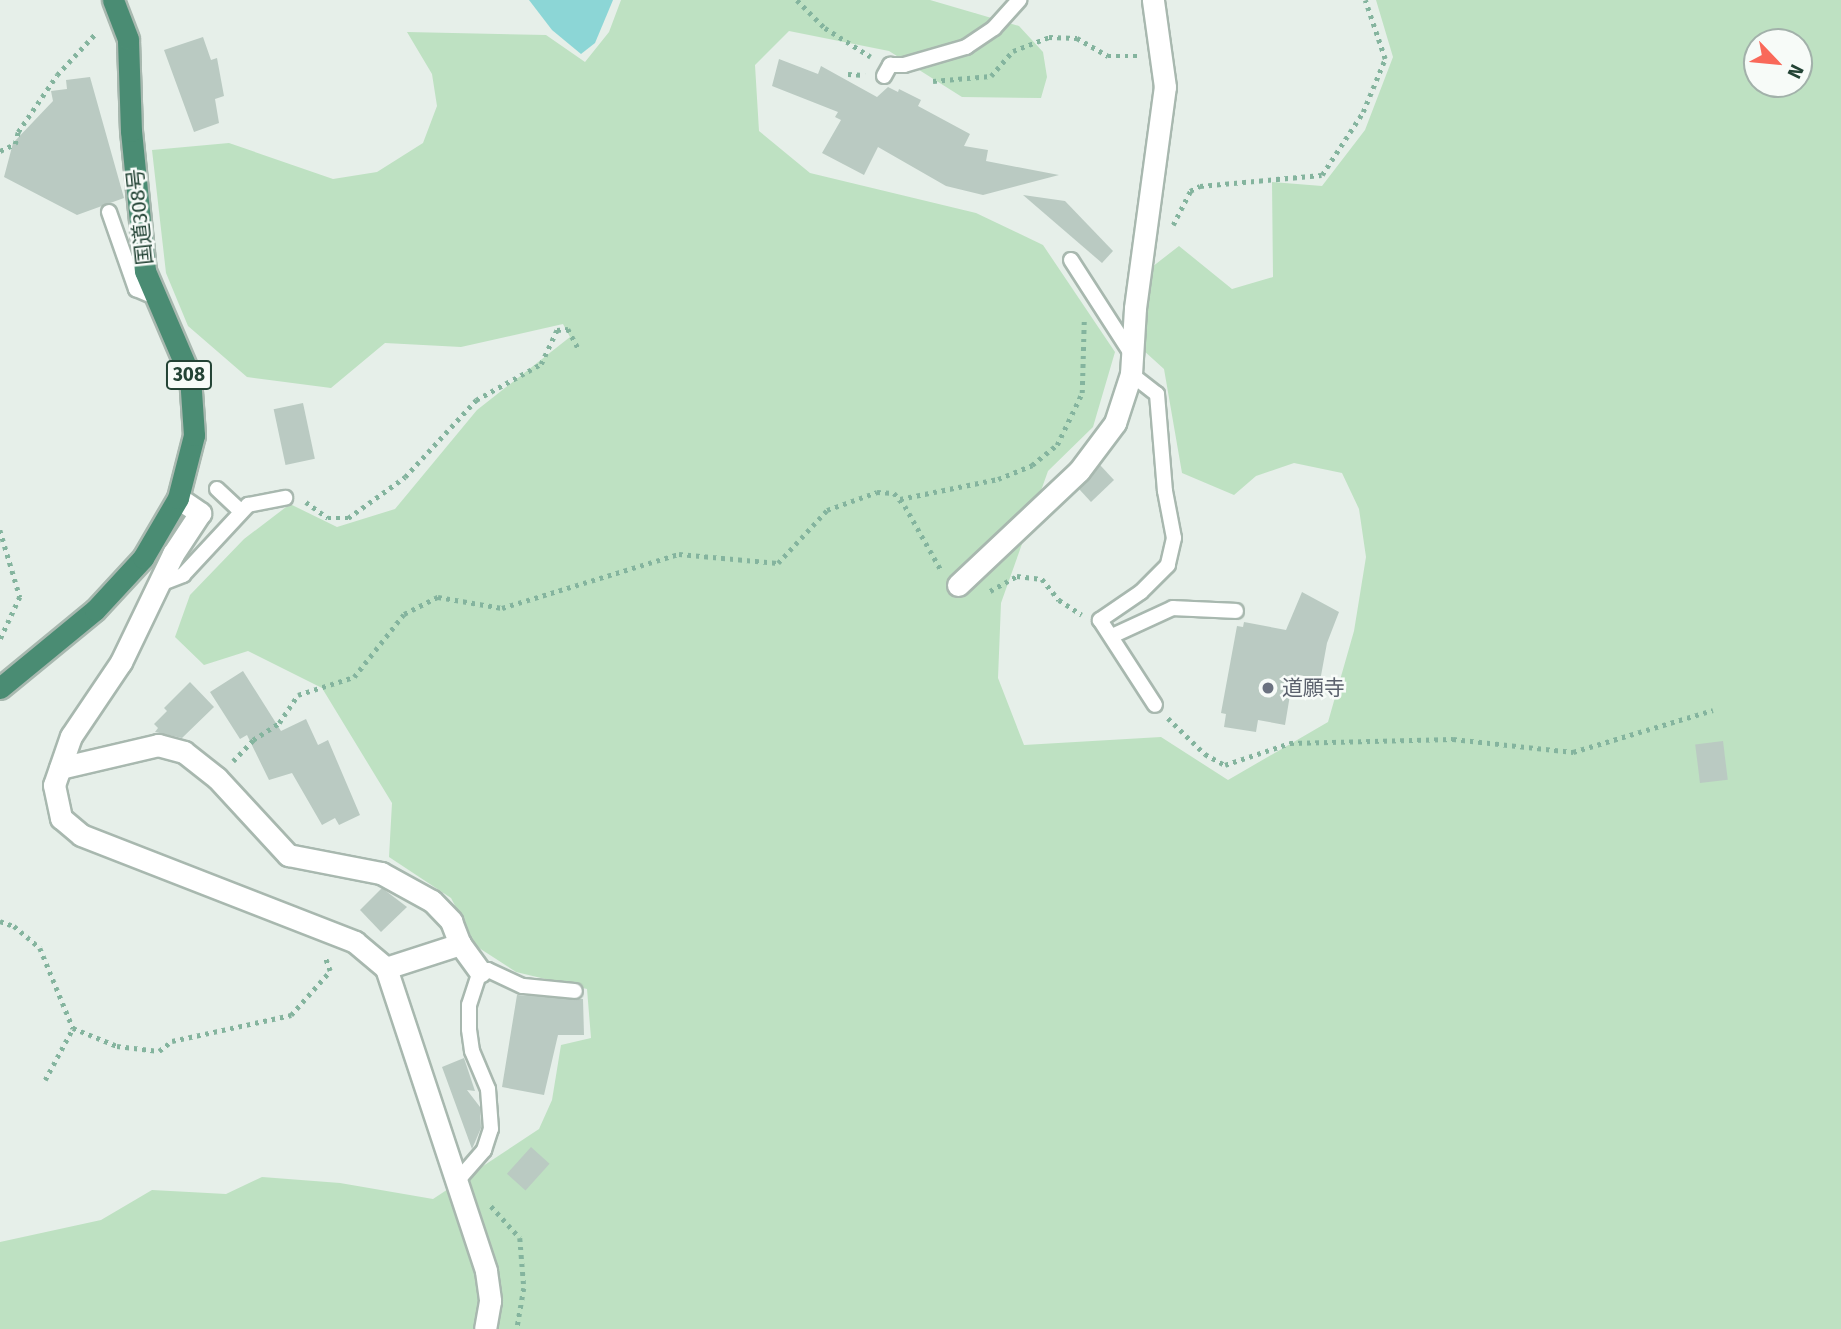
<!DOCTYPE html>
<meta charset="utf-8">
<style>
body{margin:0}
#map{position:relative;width:1841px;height:1329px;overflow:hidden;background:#e6efe9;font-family:"Fira Sans","Noto Sans JP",sans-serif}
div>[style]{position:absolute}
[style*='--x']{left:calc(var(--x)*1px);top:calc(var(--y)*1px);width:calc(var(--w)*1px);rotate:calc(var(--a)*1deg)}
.green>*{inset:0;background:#bee1c2}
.water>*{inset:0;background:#8cd6d6}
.building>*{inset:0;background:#bacac2;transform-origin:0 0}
.path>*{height:4.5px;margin-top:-2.25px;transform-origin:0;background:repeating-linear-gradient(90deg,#84b49e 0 3.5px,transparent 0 8.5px)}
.roads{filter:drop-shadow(2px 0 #a8b8af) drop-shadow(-2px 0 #a8b8af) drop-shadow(0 2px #a8b8af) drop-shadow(0 -2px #a8b8af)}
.service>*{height:14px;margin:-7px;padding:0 7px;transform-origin:7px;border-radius:7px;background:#fff}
.minor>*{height:21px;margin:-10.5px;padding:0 10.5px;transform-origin:10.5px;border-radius:10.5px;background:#fff}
.trunk>*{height:21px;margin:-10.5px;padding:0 10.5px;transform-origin:10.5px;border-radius:10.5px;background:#4a8c73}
.dots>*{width:19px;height:19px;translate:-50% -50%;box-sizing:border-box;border:4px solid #f7fbf8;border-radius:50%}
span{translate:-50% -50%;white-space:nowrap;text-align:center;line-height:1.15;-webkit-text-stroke:5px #f7fbf8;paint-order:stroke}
.shield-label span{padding:2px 5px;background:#f7fbf8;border:2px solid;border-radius:5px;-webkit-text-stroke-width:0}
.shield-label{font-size:19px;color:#234335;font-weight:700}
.street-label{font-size:21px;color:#234335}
.worship-label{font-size:21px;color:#5b616d}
.left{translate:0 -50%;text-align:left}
.north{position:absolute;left:1743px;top:28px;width:70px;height:70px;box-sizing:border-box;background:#f7fbf8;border:2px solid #a2b1aa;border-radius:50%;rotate:116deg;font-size:19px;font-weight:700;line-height:28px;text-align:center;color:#234335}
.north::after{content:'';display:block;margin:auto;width:24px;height:32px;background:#f9695a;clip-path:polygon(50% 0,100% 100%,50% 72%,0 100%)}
</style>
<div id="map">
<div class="green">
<div style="clip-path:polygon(evenodd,621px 0,930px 0,1019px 26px,1043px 52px,1047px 77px,1041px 98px,962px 97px,889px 51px,789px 31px,755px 65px,759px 131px,810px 173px,976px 213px,1043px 245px,1115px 352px,1093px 427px,1048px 471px,1001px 603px,998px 678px,1024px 745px,1161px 737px,1228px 780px,1328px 722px,1354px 631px,1366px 557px,1359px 509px,1342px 473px,1294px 463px,1256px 476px,1234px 495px,1182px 473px,1164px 369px,1143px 350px,1152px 267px,1179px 246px,1232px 289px,1273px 277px,1272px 182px,1322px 186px,1365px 130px,1393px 57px,1376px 0,1841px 0,1841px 1329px,0 1329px,0 1242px,101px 1220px,152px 1190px,226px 1194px,262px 1177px,340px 1183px,433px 1199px,539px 1129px,552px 1100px,561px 1045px,591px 1038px,587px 989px,516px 972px,476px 946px,451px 898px,389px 857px,392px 803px,322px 688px,248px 651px,204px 665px,175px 637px,190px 595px,244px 539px,290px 504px,337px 527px,395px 509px,477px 410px,570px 337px,563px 324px,461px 347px,385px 343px,331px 388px,247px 377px,188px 326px,166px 273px,152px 150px,229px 143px,333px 179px,377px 172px,423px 143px,437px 106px,432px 74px,407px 32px,546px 35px,585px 62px,609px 32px,621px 0,1757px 42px,1799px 42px,1799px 84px,1757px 84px,1757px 42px)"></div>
</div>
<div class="water">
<div style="clip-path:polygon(529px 0,613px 0,595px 43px,581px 54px,552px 30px)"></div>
</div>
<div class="building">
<div style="clip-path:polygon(203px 37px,211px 60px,217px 58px,224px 96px,215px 99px,219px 123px,194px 132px,164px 50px)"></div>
<div style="clip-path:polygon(779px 59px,818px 74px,821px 66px,877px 97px,888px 87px,898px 92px,899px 89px,921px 100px,918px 106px,970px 134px,964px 146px,988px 150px,986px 161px,1059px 175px,983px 195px,946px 186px,878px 147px,864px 175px,822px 153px,841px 120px,835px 117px,838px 112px,772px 86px)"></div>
<div style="clip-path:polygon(90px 77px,124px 198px,77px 215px,4px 177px,13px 143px,53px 101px,51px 91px,67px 89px,66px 80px)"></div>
<div style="clip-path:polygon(1023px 195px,1065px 201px,1113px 251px,1102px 263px)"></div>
<div style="left:303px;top:403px;width:57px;height:30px;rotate:78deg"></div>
<div style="clip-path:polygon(1100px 465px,1114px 480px,1091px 502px,1079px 489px)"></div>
<div style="clip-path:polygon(1302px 592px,1339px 612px,1327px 643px,1318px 692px,1290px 695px,1285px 725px,1258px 720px,1256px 732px,1224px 727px,1226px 714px,1221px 713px,1237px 626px,1243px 627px,1244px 622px,1286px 630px)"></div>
<div style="clip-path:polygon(243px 671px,281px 731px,306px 719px,318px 745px,328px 740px,360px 815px,339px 825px,335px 818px,322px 825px,292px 773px,269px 780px,247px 735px,240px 739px,210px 692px)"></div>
<div style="clip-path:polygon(190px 682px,214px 707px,182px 738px,155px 732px,158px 728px,154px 724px,167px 711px,164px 708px)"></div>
<div style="left:1723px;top:741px;width:39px;height:28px;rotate:83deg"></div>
<div style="clip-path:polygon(382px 888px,407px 907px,381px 932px,360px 910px)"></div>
<div style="clip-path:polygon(517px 995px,583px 999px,584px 1035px,558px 1035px,544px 1095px,502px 1087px)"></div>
<div style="clip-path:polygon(464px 1058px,475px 1091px,467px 1090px,480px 1107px,481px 1128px,472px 1149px,442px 1067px)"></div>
<div style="left:531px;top:1147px;width:25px;height:36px;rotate:42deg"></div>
</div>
<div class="path">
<div style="--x:797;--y:0;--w:40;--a:45"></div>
<div style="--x:825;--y:28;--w:54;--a:32.2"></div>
<div style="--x:848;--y:74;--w:17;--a:3"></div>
<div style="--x:933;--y:81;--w:58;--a:-4.9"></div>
<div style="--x:991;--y:76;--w:33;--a:-49"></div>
<div style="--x:1013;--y:51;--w:39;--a:-21"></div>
<div style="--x:1049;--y:37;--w:28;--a:2"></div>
<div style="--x:1077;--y:38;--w:36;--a:30"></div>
<div style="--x:1108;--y:56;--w:30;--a:0"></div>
<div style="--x:0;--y:151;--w:17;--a:-25"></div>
<div style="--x:15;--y:144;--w:12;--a:-76"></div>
<div style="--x:18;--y:132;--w:69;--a:-55.6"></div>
<div style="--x:57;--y:75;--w:59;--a:-47.1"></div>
<div style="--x:1173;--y:225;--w:38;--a:-63"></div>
<div style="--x:1190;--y:191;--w:11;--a:-27"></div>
<div style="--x:1200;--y:186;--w:122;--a:-5.2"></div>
<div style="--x:1322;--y:175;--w:75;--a:-56.9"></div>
<div style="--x:1363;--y:112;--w:57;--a:-67.5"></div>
<div style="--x:1385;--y:59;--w:62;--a:-108.7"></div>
<div style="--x:900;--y:499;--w:100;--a:-11.5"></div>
<div style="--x:998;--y:479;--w:37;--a:-22"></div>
<div style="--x:1032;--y:465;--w:32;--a:-39"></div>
<div style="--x:1057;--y:445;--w:58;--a:-64.3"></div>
<div style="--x:1082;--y:393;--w:72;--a:-88.4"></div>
<div style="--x:306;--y:502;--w:27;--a:36"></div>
<div style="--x:328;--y:518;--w:20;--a:0"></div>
<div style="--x:348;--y:518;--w:70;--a:-35.7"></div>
<div style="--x:405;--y:477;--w:105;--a:-47.3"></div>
<div style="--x:476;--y:400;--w:74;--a:-29"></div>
<div style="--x:541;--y:364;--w:38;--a:-65"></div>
<div style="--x:557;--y:330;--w:11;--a:-5"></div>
<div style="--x:568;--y:329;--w:21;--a:62"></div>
<div style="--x:0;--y:530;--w:70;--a:73.4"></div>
<div style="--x:20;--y:597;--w:47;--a:114.9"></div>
<div style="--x:990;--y:591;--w:31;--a:-29"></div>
<div style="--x:1017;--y:576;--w:25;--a:7"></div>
<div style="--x:1042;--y:579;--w:27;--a:51"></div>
<div style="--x:1059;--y:600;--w:27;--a:33"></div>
<div style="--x:1168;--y:718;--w:52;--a:44.2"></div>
<div style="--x:1205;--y:754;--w:23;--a:29"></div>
<div style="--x:1225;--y:765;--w:69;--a:-18.7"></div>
<div style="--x:1290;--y:743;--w:163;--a:-1.4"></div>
<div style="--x:1453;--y:739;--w:121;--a:6.2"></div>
<div style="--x:1573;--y:752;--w:146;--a:-16.7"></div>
<div style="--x:233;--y:761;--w:29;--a:-46"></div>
<div style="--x:253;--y:740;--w:31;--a:-33"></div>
<div style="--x:279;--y:723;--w:34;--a:-56"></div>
<div style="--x:298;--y:695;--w:59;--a:-17.8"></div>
<div style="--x:354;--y:677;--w:80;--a:-51.6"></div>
<div style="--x:404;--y:614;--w:38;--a:-27"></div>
<div style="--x:438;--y:597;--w:65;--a:9.8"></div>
<div style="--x:502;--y:608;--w:185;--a:-17"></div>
<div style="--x:679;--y:554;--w:99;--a:5.2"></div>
<div style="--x:778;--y:563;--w:72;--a:-47.2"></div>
<div style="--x:827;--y:510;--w:53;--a:-19.8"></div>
<div style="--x:877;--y:492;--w:17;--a:3"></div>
<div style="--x:894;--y:493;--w:17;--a:50"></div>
<div style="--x:905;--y:506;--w:73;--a:60.6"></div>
<div style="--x:0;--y:921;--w:15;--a:20"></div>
<div style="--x:14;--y:926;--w:34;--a:40"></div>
<div style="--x:40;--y:948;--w:87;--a:67.6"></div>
<div style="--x:73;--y:1028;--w:48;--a:22.2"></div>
<div style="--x:117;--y:1046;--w:42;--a:6.8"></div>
<div style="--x:159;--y:1051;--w:16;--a:-38"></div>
<div style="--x:172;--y:1041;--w:122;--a:-12.3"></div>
<div style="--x:291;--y:1015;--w:59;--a:-48.4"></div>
<div style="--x:330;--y:971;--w:15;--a:-110"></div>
<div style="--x:45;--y:1080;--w:59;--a:-61.7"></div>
<div style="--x:491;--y:1206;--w:43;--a:47.8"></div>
<div style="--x:520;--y:1238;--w:50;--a:85.4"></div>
<div style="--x:524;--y:1288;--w:42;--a:99.7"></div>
</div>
<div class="roads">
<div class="service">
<div style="--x:884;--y:76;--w:13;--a:-61"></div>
<div style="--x:890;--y:65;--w:14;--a:0"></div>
<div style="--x:904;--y:65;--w:65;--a:-16.2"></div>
<div style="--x:966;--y:47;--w:34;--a:-34"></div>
<div style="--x:994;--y:28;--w:38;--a:-48"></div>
<div style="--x:109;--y:212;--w:82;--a:70.7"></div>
<div style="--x:136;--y:289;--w:21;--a:23"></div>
<div style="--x:1071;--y:260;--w:113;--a:57.3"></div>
<div style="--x:1131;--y:374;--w:33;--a:38"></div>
<div style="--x:1157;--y:394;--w:97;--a:85.3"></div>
<div style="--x:1165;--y:491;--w:48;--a:79.2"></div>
<div style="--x:1174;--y:538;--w:28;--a:103"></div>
<div style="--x:1168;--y:565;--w:38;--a:135"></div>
<div style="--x:1141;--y:592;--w:50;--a:145.7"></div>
<div style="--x:1100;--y:620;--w:101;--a:57.1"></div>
<div style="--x:217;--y:489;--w:33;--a:43"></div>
<div style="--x:160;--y:584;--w:25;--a:-21"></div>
<div style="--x:183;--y:575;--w:96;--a:-47.1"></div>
<div style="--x:248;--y:505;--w:38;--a:-11"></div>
<div style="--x:1112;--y:636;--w:67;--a:-24.7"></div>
<div style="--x:1173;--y:608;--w:63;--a:2.7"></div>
<div style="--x:458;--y:1180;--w:40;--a:-49"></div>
<div style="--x:484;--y:1150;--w:22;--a:-72"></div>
<div style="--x:491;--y:1129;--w:40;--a:-94.3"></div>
<div style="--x:488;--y:1089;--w:41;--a:-112.8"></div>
<div style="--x:472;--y:1051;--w:22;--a:-98"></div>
<div style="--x:469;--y:1029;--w:24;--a:-90"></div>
<div style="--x:469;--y:1005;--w:35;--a:-72"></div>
<div style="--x:480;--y:972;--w:8;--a:-14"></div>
<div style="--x:488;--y:970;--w:38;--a:25"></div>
<div style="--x:523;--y:986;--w:52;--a:5.5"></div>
</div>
<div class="minor">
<div style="--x:178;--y:498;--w:27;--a:34"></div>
<div style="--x:200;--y:513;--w:49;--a:123.4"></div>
<div style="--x:173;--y:554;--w:120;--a:115.7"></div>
<div style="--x:121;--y:662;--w:89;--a:124"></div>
<div style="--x:71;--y:736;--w:52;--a:109.1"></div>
<div style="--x:54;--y:785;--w:34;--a:78"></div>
<div style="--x:61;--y:818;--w:26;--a:40"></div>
<div style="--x:81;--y:835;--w:294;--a:21.3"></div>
<div style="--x:355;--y:942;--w:40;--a:40"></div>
<div style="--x:386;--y:968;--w:319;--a:71.7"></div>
<div style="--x:486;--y:1271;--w:30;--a:82"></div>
<div style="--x:490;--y:1301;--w:28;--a:100"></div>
<div style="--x:958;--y:585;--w:166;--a:-43.3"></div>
<div style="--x:1079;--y:471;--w:60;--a:-53.1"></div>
<div style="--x:1115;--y:423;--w:52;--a:-71.9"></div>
<div style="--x:1131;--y:374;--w:66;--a:-86.5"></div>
<div style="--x:1135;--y:308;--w:223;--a:-82.3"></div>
<div style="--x:1165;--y:87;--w:88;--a:-97.9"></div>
<div style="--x:60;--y:768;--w:101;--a:-13.2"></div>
<div style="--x:158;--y:745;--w:27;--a:15"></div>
<div style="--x:184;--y:752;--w:42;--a:38.2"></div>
<div style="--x:217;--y:778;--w:105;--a:47.3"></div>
<div style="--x:288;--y:855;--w:95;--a:11"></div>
<div style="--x:381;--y:873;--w:58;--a:28.8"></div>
<div style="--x:432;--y:901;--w:28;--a:46"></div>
<div style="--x:451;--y:921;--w:25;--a:69"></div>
<div style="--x:460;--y:944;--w:34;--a:54"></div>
<div style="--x:386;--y:968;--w:78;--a:-18"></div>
</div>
<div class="trunk">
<div style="--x:0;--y:688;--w:123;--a:-39.4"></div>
<div style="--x:95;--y:610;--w:71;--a:-47.3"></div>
<div style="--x:143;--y:558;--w:69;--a:-59.7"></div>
<div style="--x:178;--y:498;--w:65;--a:-75.7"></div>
<div style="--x:194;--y:435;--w:59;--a:-93.9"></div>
<div style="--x:190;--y:376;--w:114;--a:-113.2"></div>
<div style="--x:145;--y:271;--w:141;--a:-95.7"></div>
<div style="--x:131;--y:131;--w:92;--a:-91.9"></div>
<div style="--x:128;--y:39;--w:42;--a:-111"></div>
</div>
</div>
<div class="dots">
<div style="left:1268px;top:688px;background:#6b7280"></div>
</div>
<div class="shield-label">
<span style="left:189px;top:375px">308</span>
</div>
<div class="street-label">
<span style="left:140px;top:217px;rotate:-96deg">国道308号</span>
</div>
<div class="worship-label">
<span class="left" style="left:1282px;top:688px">道願寺</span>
</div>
<div class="north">N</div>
</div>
